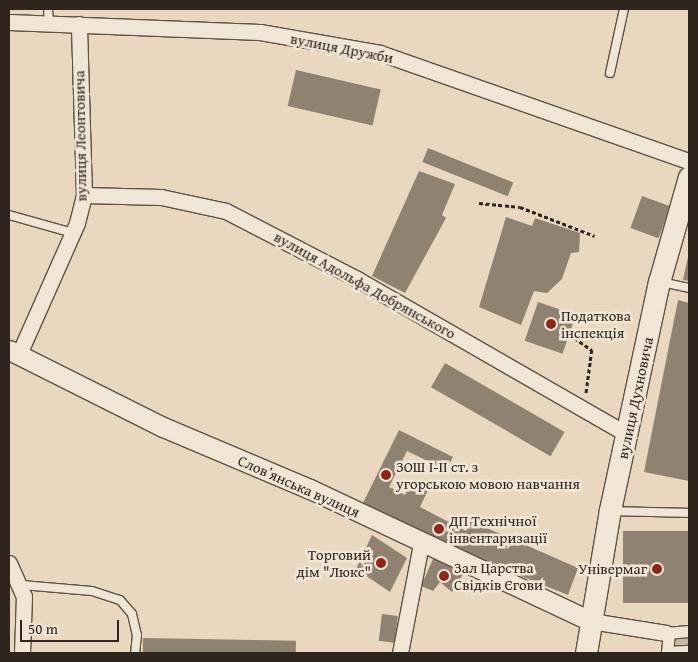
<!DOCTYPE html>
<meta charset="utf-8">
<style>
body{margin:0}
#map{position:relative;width:698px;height:662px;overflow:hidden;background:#e9d8bf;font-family:"Gentium Book Plus",serif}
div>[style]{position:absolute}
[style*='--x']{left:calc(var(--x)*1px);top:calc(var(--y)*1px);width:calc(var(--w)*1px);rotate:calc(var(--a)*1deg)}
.green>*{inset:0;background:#cabaa3}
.building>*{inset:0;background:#908271;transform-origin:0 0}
.path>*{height:2.5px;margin-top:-1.25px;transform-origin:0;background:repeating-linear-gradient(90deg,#30251c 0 4px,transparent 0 6.5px)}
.roads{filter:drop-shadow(1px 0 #5e5245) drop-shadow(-1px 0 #5e5245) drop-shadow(0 1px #5e5245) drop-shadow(0 -1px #5e5245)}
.service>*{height:8px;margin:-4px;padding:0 4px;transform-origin:4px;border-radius:4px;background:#f1e6d5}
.pedestrian>*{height:11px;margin:-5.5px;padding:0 5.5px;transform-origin:5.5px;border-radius:5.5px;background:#f1e6d5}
.minor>*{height:15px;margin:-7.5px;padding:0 7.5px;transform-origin:7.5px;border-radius:7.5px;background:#f1e6d5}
.tertiary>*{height:19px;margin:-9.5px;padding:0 9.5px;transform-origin:9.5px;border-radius:9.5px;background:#f1e6d5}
.secondary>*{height:21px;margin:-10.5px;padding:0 10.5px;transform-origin:10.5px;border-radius:10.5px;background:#f1e6d5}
.dots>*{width:14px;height:14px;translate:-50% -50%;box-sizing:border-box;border:2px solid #f1e6d5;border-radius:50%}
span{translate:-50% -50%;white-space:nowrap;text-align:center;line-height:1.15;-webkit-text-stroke:5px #f1e6d5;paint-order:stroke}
.street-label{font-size:15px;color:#30251c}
.poi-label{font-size:15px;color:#30251c}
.left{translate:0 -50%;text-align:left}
.right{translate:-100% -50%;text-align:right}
.frame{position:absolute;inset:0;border:10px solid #30251c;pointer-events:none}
.scale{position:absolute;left:20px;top:620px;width:99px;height:22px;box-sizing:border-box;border:2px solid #30251c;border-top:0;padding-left:6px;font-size:15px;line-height:18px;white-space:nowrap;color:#30251c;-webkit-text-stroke:4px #f1e6d5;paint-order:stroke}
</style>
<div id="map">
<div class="green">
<div style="clip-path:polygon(689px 636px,689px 646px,675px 645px,677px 637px)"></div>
</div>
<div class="building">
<div style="left:296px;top:70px;width:87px;height:37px;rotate:13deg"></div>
<div style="left:428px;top:148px;width:92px;height:15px;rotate:22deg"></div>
<div style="clip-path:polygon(419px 171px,455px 184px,442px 215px,446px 218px,405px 293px,372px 276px)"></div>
<div style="left:642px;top:196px;width:30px;height:34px;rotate:20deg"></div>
<div style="clip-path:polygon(506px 217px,532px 226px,535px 218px,580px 233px,579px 252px,571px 253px,562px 279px,547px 293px,534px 291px,521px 325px,479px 307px)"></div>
<div style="clip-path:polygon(688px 257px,689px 257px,689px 281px,683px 280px)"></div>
<div style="clip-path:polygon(678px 300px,689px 303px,689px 481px,644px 472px)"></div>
<div style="left:538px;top:302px;width:40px;height:41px;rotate:19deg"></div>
<div style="left:445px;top:363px;width:138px;height:28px;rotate:30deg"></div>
<div style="clip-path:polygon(399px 430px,453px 457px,446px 470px,407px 451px,389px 487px,405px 495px,413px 480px,429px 488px,420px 507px,466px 531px,471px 521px,578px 568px,568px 595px,457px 550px,363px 503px)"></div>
<div style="left:689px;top:531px;width:72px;height:66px;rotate:90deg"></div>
<div style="clip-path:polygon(372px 535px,407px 558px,390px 592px,356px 569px)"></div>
<div style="clip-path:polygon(434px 557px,465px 571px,452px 592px,440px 582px,433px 591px,421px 586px)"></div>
<div style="left:382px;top:614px;width:16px;height:27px;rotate:7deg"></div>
<div style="left:143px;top:638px;width:153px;height:15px;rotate:1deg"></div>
</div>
<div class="path">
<div style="--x:479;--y:203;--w:41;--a:5.6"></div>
<div style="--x:520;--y:207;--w:80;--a:21.1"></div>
<div style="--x:569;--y:334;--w:28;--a:35"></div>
<div style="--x:592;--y:350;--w:45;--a:97.6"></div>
</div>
<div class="roads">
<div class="service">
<div style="--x:48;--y:9;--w:14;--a:86"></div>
<div style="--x:610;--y:73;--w:66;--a:-77.7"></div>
<div style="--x:9;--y:215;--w:66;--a:15.7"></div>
<div style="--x:661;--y:282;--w:29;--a:12"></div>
<div style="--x:612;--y:511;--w:77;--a:1.5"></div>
<div style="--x:22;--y:585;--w:70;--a:4.9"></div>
<div style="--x:92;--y:591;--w:29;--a:18"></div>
<div style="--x:120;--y:600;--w:18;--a:49"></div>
<div style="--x:132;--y:614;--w:22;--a:77"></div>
<div style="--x:137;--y:635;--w:18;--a:96"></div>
</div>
<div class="pedestrian">
<div style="--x:666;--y:633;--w:23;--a:-5"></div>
<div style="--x:669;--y:633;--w:19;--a:96"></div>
<div style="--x:667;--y:652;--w:22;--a:-3"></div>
</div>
<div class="minor">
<div style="--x:9;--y:22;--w:251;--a:2.3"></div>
<div style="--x:260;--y:32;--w:122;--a:9.9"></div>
<div style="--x:380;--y:53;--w:327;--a:19.3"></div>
<div style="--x:84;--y:195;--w:77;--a:1.5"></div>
<div style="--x:161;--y:197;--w:66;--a:12.2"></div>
<div style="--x:226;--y:211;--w:148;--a:27.4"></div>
<div style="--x:357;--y:279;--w:311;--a:29.9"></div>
<div style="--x:19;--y:354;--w:143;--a:-66.1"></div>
<div style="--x:77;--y:223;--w:29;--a:-76"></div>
<div style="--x:84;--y:195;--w:171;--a:-91.7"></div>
<div style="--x:9;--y:563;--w:36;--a:66"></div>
<div style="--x:24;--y:596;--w:57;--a:92"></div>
<div style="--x:591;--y:621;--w:76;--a:9.1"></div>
<div style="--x:400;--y:653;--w:111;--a:-79.1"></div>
</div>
<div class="tertiary">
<div style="--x:9;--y:350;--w:172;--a:26.6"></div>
<div style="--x:163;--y:427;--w:160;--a:22.9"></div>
<div style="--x:310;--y:489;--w:310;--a:25.2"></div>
</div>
<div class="secondary">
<div style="--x:586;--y:653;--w:145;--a:-80.5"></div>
<div style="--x:610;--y:510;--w:233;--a:-77.9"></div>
<div style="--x:659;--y:282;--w:109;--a:-74.1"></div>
</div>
</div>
<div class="dots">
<div style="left:551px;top:324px;background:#8f2418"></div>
<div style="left:386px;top:475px;background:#8f2418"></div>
<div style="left:439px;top:529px;background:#8f2418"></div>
<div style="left:381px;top:563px;background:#8f2418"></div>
<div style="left:657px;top:569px;background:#8f2418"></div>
<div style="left:444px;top:576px;background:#8f2418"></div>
</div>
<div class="street-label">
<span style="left:342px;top:48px;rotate:11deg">вулиця Дружби</span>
<span style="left:80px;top:136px;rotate:-91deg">вулиця Леонтовича</span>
<span style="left:365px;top:285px;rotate:29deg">вулиця Адольфа Добрянського</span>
<span style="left:635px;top:398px;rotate:-78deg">вулиця Духновича</span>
<span style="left:299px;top:486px;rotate:24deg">Словʼянська вулиця</span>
</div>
<div class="poi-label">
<span class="left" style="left:561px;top:324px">Податкова<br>інспекція</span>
<span class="left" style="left:396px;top:475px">ЗОШ І-ІІ ст. з<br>угорською мовою навчання</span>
<span class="left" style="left:449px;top:529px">ДП Технічної<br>інвентаризації</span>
<span class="right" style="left:371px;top:563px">Торговий<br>дім "Люкс"</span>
<span class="left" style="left:454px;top:576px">Зал Царства<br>Свідків Єгови</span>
<span class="right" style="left:647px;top:569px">Універмаг</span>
</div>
<div class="frame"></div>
<div class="scale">50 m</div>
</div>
